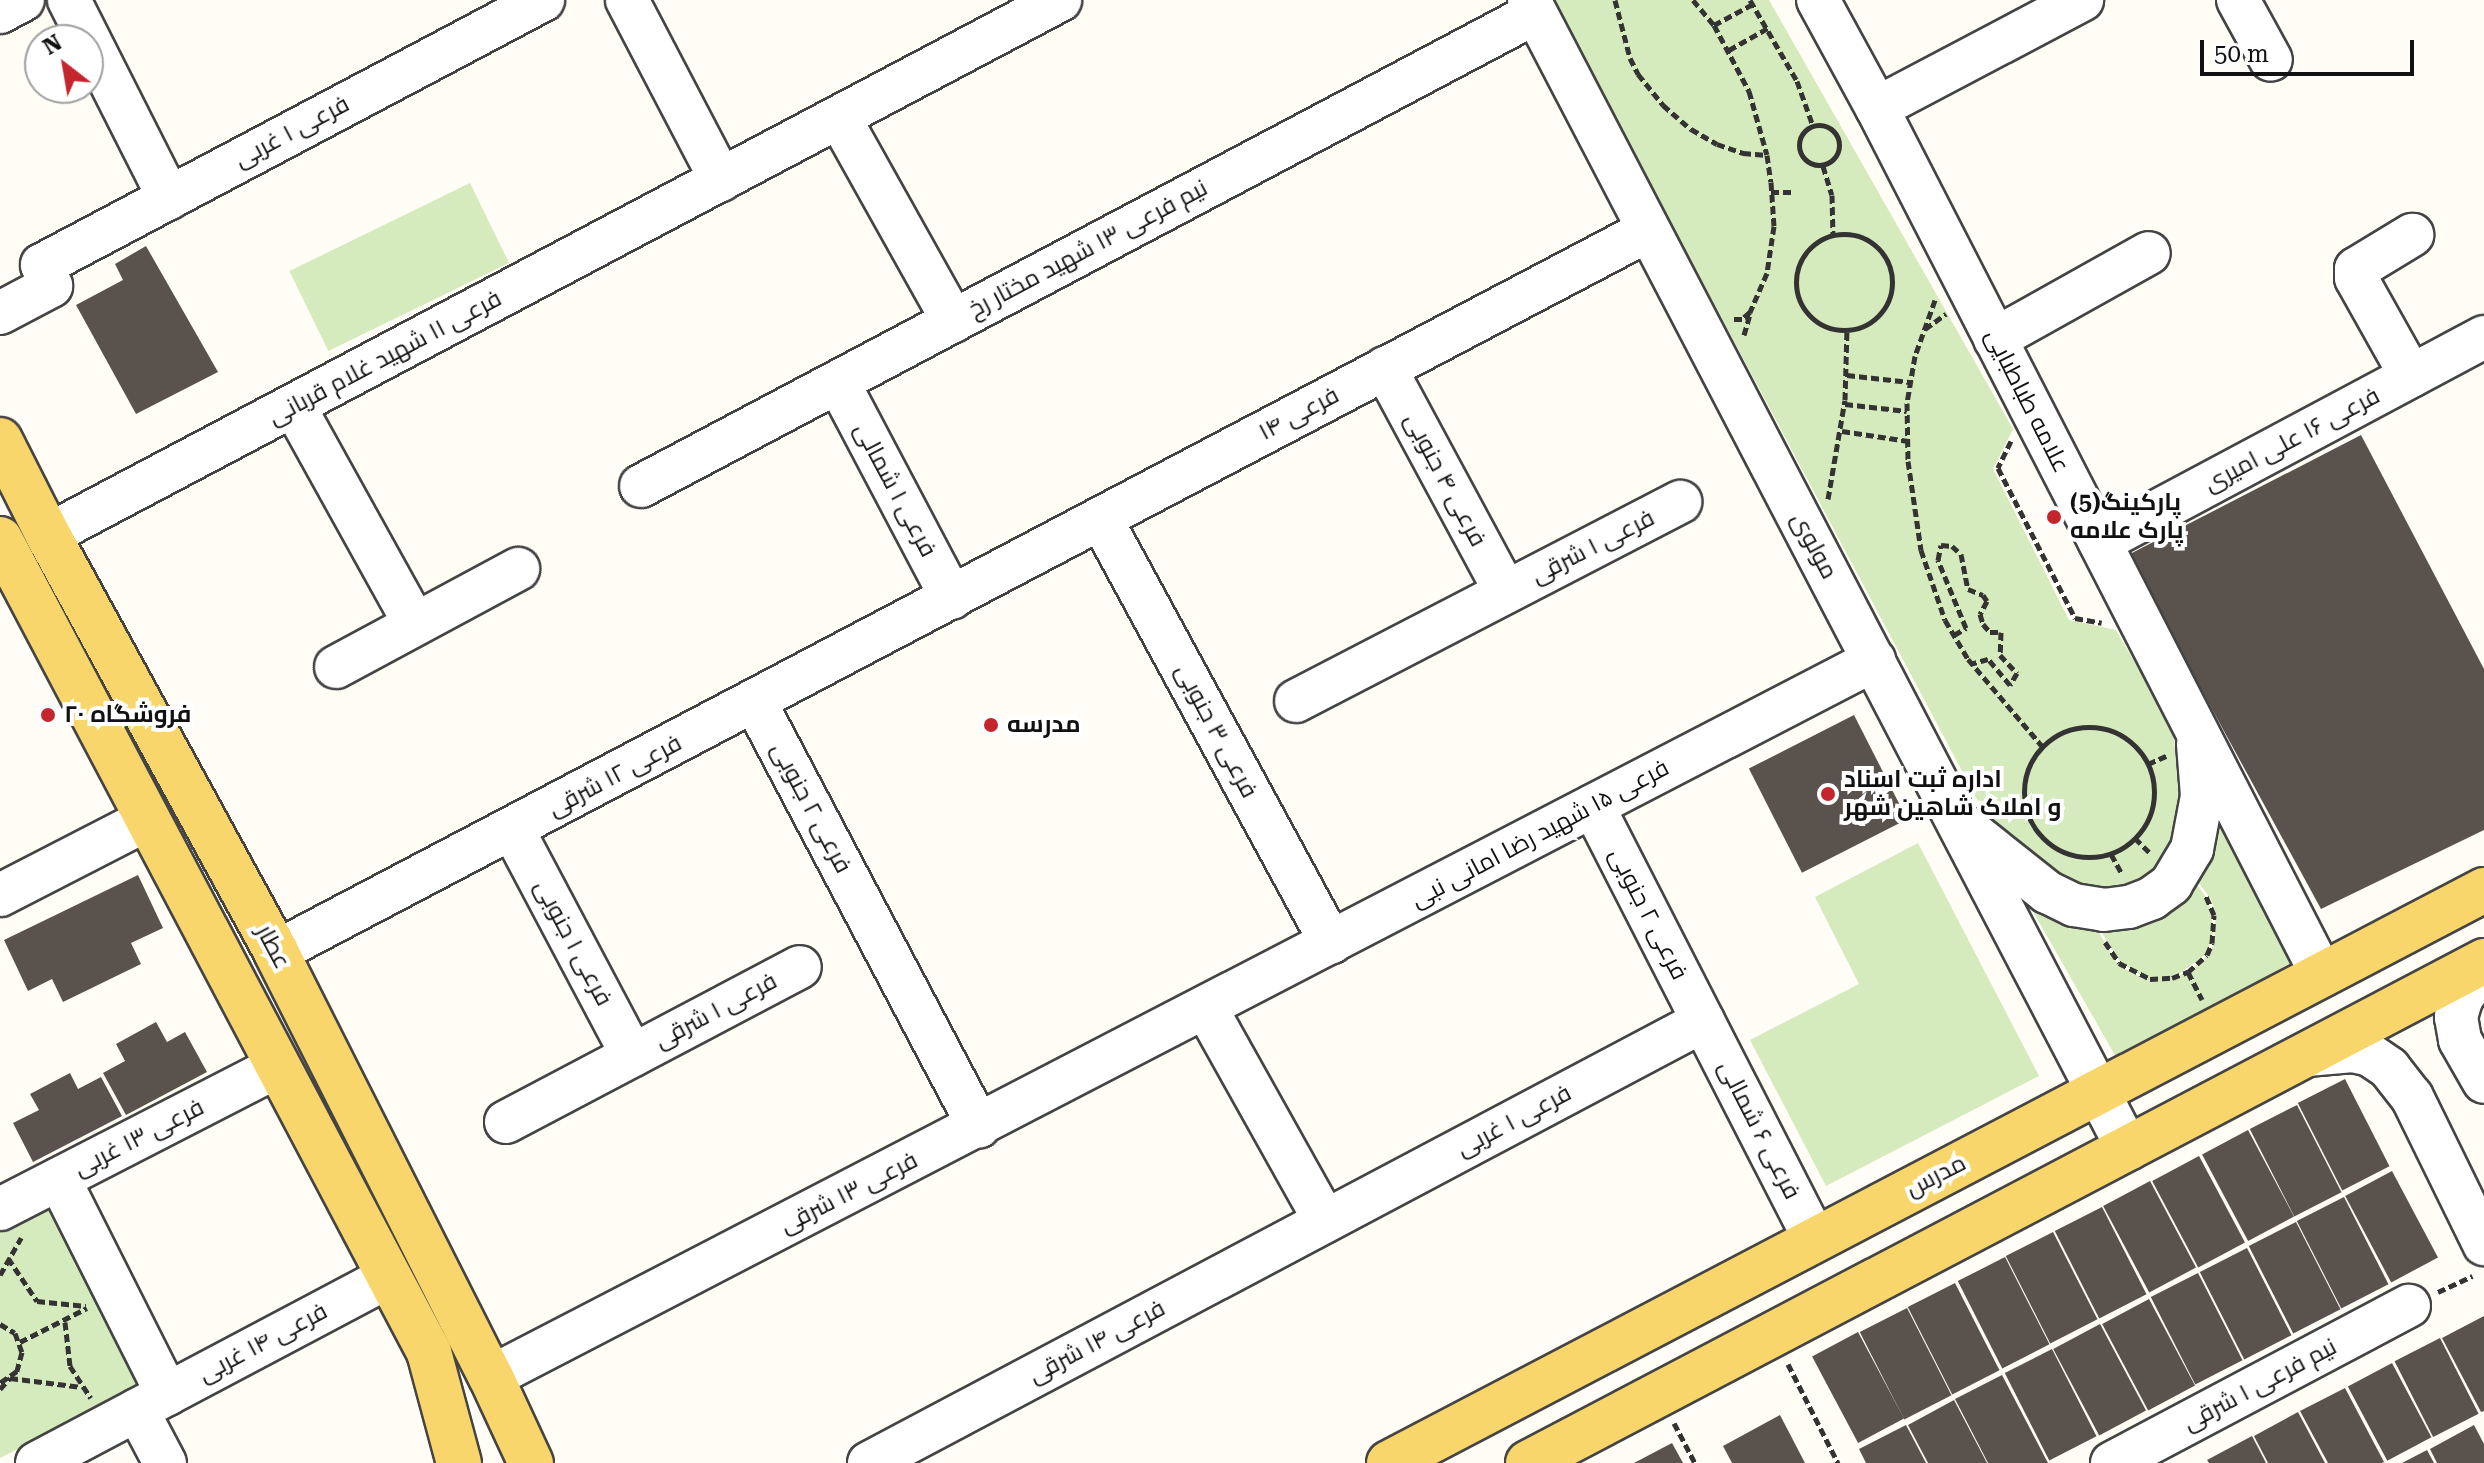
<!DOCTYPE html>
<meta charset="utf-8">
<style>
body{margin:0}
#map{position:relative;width:2484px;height:1463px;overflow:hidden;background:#fffdf5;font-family:"Roboto Serif",Cairo,serif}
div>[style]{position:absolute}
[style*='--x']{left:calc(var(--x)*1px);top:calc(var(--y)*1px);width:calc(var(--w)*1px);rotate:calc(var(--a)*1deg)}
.green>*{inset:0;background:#d5ebbd;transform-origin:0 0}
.building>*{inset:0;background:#5a524d;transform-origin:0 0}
.path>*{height:5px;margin-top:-2.5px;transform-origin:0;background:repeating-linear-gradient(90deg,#333 0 8px,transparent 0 12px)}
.path>.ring{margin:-2.5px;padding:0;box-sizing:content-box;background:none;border:5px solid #333;border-radius:50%}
.roads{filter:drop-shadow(2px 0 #444) drop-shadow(-2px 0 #444) drop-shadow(0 2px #444) drop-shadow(0 -2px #444)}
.minor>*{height:42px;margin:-21px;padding:0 21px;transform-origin:21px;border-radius:21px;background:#fff}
.major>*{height:44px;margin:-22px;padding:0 22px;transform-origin:22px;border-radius:22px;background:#f9d66b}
.dots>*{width:22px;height:22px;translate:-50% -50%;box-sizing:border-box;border:4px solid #fff;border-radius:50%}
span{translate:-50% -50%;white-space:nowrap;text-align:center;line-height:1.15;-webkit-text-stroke:8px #fff;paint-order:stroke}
.street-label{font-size:24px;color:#111}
.poi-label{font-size:24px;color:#111;font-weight:700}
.left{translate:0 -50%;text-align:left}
.north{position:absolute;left:24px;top:24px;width:80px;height:80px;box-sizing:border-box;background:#fff;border:2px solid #a0a0a0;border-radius:50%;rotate:329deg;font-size:22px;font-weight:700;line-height:32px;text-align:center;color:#111}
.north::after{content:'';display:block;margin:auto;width:28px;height:36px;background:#c4262e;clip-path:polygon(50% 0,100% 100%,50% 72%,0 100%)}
.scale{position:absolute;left:2200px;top:40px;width:214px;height:36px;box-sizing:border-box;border:4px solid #111;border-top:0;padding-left:10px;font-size:24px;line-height:28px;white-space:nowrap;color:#111;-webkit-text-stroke:6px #fff;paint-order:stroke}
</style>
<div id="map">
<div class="green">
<div style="clip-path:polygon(1553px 0,1769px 0,2013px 429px,1993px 469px,2069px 620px,2116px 630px,2173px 729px,2182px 822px,2160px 876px,2115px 895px,2064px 885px,1987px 818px)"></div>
<div style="left:470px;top:183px;width:89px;height:201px;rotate:64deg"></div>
<div style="clip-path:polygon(2221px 811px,2293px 961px,2208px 1012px,2116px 1057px,2027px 901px,2096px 928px,2117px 963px,2133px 974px,2143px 977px,2120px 962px,2099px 928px,2190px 891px,2196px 883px,2208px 900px,2214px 931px,2206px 954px,2176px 976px,2188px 972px,2208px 955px,2214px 944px,2216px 914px,2211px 899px,2198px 882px)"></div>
<div style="clip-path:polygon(1918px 843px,2039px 1076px,1826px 1186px,1750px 1040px,1859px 984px,1815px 897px)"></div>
<div style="clip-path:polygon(50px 1190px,147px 1385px,0 1458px,0 1215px)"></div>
</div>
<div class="building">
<div style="clip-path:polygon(146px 246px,218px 372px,136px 414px,76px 305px,123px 280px,115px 264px)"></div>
<div style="clip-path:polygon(2361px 435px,2484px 669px,2484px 830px,2321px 909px,2128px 555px)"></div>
<div style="left:1854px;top:715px;width:117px;height:118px;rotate:63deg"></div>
<div style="clip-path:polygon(138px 875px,163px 928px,131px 943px,141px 964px,63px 1002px,52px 979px,28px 991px,4px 940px)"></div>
<div style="clip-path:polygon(156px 1022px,167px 1042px,185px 1032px,207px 1072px,126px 1115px,103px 1073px,125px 1061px,116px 1044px)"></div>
<div style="clip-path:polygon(70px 1073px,78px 1089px,101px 1077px,122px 1116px,33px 1162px,13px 1123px,39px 1110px,30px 1094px)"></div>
<div style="left:2345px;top:1079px;width:98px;height:53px;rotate:63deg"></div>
<div style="left:2297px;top:1105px;width:98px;height:53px;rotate:63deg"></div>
<div style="left:2248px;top:1130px;width:98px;height:52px;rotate:62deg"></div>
<div style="left:2199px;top:1156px;width:98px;height:53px;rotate:62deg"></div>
<div style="left:2392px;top:1171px;width:98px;height:53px;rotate:62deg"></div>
<div style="left:2150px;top:1181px;width:98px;height:53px;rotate:62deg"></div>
<div style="left:2344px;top:1197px;width:98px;height:53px;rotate:63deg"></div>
<div style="left:2102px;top:1207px;width:98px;height:53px;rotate:63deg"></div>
<div style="left:2296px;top:1222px;width:98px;height:53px;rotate:63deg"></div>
<div style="left:2053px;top:1232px;width:98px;height:53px;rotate:63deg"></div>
<div style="left:2247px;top:1248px;width:98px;height:53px;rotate:63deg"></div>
<div style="left:2005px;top:1257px;width:98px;height:53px;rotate:63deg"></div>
<div style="left:2198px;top:1273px;width:98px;height:53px;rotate:63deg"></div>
<div style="left:1955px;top:1283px;width:98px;height:53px;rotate:63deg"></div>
<div style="left:2149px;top:1299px;width:98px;height:53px;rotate:62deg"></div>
<div style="left:1907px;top:1308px;width:98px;height:53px;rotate:63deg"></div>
<div style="clip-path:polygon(2484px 1316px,2484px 1411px,2481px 1412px,2442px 1338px)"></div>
<div style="left:2100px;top:1324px;width:98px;height:53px;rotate:62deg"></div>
<div style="left:1858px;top:1332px;width:98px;height:52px;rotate:62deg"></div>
<div style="left:2440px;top:1338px;width:85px;height:51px;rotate:63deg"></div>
<div style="left:2052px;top:1349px;width:98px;height:53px;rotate:63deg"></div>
<div style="left:2392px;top:1363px;width:84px;height:50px;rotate:62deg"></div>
<div style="clip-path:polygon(2002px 1375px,2048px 1463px,1988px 1463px,1955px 1399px)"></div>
<div style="clip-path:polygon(2345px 1388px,2384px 1462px,2382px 1463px,2328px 1463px,2300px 1411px)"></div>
<div style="clip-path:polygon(1954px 1400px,1987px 1463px,1928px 1463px,1908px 1425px)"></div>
<div style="clip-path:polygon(2298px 1412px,2325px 1463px,2268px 1463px,2254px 1436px)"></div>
<div style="clip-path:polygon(1780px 1415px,1805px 1463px,1732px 1463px,1723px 1446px)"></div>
<div style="clip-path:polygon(1906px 1425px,1926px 1463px,1866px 1463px,1859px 1449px)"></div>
<div style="clip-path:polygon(2474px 1425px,2484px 1444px,2484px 1463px,2437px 1463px,2430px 1449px)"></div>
<div style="clip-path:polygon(2252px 1436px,2266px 1463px,2209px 1463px,2207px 1460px)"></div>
<div style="clip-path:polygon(1672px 1443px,1683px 1463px,1634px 1463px)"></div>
<div style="clip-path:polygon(2427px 1450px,2434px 1463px,2402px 1463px)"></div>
</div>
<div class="path">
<div style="--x:1615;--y:0;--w:60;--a:75.5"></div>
<div style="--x:1630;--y:58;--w:18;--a:63"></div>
<div style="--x:1638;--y:74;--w:40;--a:51"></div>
<div style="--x:1663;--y:105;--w:37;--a:41"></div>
<div style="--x:1691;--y:129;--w:30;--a:30"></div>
<div style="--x:1717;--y:144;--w:28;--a:19"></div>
<div style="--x:1743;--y:153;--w:24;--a:5"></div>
<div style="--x:1693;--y:0;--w:33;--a:50"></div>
<div style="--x:1714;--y:25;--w:75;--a:62.1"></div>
<div style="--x:1749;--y:91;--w:66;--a:74.3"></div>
<div style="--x:1767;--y:155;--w:27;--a:82"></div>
<div style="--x:1771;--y:182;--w:44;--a:86.1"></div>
<div style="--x:1774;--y:226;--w:48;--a:98.5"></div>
<div style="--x:1767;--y:273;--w:43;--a:113.6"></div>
<div style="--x:1750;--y:312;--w:11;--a:139"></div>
<div style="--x:1742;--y:319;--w:9;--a:180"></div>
<div style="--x:1750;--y:0;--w:94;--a:59.9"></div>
<div style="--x:1797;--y:81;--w:48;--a:70.4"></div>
<div style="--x:1714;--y:25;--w:44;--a:-28.3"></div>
<div style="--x:1729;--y:50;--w:45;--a:-29.4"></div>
<div class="ring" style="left:1799px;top:125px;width:35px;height:35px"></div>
<div style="--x:1823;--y:166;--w:30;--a:73"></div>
<div style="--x:1832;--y:195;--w:41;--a:88.6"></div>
<div style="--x:1771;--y:192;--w:22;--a:0"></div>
<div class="ring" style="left:1796px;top:234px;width:91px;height:91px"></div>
<div style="--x:1935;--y:300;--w:59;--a:109.7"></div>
<div style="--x:1915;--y:356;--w:48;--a:99.7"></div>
<div style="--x:1907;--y:403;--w:58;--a:89"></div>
<div style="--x:1908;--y:461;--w:90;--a:81.7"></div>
<div style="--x:1921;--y:550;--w:74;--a:71.1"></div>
<div style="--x:1945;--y:620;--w:45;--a:59.5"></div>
<div style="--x:1968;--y:659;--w:114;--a:49.6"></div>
<div style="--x:1925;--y:329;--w:26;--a:-36"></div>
<div style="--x:1744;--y:335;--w:22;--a:-74"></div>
<div style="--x:1847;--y:375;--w:63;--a:6.3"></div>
<div style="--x:1845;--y:404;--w:62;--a:6.4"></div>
<div style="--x:1842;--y:431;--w:67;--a:8.6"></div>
<div style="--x:2011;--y:441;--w:30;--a:116"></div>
<div style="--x:1998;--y:468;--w:169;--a:62.8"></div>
<div style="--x:2075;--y:618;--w:27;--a:10"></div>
<div style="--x:1828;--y:499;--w:100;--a:-80.3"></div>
<div style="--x:1845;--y:400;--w:71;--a:-88.4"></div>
<div style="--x:1954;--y:635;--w:14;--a:-30"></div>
<div style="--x:1966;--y:628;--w:74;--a:-112.4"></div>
<div style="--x:1938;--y:560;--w:15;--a:-79"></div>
<div style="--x:1941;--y:545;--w:11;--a:5"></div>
<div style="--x:1952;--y:546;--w:12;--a:42"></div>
<div style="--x:1961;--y:554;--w:36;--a:79"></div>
<div style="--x:1968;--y:589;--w:16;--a:22"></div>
<div style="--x:1983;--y:595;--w:7;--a:56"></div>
<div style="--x:1987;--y:601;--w:15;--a:118"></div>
<div style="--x:1980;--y:614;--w:10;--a:73"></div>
<div style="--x:1983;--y:624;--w:11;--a:49"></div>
<div style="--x:1990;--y:632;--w:11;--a:0"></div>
<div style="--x:2001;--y:632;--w:23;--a:92"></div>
<div style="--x:2000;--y:655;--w:25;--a:47"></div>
<div style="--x:2017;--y:673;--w:14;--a:120"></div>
<div style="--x:2010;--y:685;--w:34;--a:-130"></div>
<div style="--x:1988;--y:659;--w:18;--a:164"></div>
<div class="ring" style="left:2024px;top:727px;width:125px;height:125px"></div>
<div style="--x:2148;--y:764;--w:20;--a:-24"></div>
<div style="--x:2135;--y:838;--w:23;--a:45"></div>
<div style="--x:2111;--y:854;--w:23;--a:61"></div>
<div style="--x:2105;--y:942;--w:25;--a:56"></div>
<div style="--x:2119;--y:963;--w:35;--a:27"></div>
<div style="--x:2150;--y:979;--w:22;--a:-3"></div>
<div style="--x:2172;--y:978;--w:17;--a:-21"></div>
<div style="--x:2188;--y:972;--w:25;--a:-42"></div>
<div style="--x:2207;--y:955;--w:13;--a:-67"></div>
<div style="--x:2212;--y:943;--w:28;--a:-86"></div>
<div style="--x:2214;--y:915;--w:23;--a:-113"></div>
<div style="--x:2188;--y:972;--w:31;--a:63"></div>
<div style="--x:8;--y:1258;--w:52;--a:56"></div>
<div style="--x:37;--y:1301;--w:49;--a:5.8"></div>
<div style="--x:0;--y:1275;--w:43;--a:-60.4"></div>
<div style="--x:2438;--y:1292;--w:38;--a:-25"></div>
<div style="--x:65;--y:1322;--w:44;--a:83.5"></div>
<div style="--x:70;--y:1366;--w:38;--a:57"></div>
<div style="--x:0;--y:1324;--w:17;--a:31"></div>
<div style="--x:15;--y:1333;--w:20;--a:70"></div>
<div style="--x:22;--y:1352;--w:20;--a:105"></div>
<div style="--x:17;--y:1371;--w:21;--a:145"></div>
<div style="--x:20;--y:1342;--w:75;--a:-26.9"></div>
<div style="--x:1788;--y:1364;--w:111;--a:63.2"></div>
<div style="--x:0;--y:1389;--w:15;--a:-48"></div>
<div style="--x:10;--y:1378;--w:72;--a:7.2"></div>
<div style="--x:1674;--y:1423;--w:45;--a:62.3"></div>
</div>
<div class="roads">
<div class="minor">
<div style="--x:69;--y:0;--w:222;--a:63.2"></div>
<div style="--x:627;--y:0;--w:203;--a:62.4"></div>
<div style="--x:1529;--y:0;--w:1296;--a:62.47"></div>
<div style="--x:1818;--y:0;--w:123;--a:61.4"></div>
<div style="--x:1877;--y:108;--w:975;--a:62.83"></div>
<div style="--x:2238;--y:0;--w:68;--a:61.2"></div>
<div style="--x:0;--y:12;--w:26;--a:-28"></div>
<div style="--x:1877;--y:108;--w:232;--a:-27.8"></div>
<div style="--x:839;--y:117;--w:234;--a:60.8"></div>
<div style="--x:0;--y:313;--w:58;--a:-27.9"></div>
<div style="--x:51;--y:286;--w:23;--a:-113"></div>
<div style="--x:42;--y:265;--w:567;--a:-27.88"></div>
<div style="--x:1995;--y:339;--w:176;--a:-29.2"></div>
<div style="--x:1385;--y:368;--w:253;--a:61.7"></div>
<div style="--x:2411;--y:376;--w:112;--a:-119.3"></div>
<div style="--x:2356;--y:278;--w:9;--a:-90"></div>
<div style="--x:2356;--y:269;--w:66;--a:-31.3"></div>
<div style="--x:838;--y:382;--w:244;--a:62.2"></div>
<div style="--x:294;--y:406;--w:249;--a:61"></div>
<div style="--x:641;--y:486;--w:1011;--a:-27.88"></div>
<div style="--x:1101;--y:519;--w:482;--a:61.5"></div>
<div style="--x:48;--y:535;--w:1145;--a:-27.86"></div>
<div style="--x:2100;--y:542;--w:435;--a:-28.1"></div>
<div style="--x:336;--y:667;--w:207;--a:-28.3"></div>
<div style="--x:1296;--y:701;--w:433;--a:-27.4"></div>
<div style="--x:755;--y:702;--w:480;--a:62.2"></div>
<div style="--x:1593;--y:806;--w:487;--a:62.9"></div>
<div style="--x:513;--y:830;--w:255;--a:62.1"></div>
<div style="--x:1969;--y:830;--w:100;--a:38.5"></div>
<div style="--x:2047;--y:892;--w:30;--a:26"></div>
<div style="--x:2074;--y:905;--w:30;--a:9"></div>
<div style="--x:2104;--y:910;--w:25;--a:-7"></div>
<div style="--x:2129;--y:907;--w:25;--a:-21"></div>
<div style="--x:2152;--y:898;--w:24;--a:-36"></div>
<div style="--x:2171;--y:884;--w:41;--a:-59"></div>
<div style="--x:2192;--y:849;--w:54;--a:-79.3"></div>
<div style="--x:2202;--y:796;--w:52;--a:-94.4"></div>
<div style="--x:0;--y:895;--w:166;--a:-27.2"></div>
<div style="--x:276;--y:952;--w:1549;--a:-27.74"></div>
<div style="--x:2484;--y:968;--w:36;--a:127"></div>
<div style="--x:2462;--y:997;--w:21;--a:107"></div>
<div style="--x:2456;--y:1017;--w:23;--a:80"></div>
<div style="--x:2460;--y:1040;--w:48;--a:60.3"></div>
<div style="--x:1206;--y:1008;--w:244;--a:60.8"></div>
<div style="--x:2307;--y:1055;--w:46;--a:-5"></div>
<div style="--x:2353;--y:1051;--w:17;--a:13"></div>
<div style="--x:2370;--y:1055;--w:23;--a:34"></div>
<div style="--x:2389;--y:1068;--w:37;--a:52"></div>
<div style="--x:2412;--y:1097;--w:164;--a:63.9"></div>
<div style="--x:506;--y:1122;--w:332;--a:-27.8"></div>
<div style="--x:59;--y:1179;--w:241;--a:63.3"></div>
<div style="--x:0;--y:1209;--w:313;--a:-27.2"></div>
<div style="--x:491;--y:1377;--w:1558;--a:-27.4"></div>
<div style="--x:137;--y:1410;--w:60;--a:62.2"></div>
<div style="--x:37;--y:1463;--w:398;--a:-27.9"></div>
<div style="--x:869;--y:1463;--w:944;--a:-27.92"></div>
<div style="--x:2112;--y:1463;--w:336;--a:-27.9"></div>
</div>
<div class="major">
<div style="--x:0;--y:440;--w:106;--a:63.2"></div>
<div style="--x:48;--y:535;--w:475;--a:61.3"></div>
<div style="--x:276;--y:952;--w:476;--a:63.2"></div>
<div style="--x:491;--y:1377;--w:95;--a:65.1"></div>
<div style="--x:0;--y:539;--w:919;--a:62.18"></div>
<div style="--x:429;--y:1352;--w:115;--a:74.9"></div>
<div style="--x:1389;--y:1463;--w:1236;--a:-27.62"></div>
<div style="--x:1528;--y:1463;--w:1080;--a:-27.7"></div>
</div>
</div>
<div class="dots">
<div style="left:2054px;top:517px;background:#c4262e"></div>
<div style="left:48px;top:715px;background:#c4262e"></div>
<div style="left:991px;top:725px;background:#c4262e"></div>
<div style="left:1828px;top:794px;background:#c4262e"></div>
</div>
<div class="street-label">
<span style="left:292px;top:132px;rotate:-28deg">فرعی ۱ غربی</span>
<span style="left:1088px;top:249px;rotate:-28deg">نیم فرعی ۱۳ شهید مختار رخ</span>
<span style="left:385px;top:358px;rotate:-28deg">فرعی ۱۱ شهید غلام قربانی</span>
<span style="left:2027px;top:401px;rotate:63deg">علامه طباطبایی</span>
<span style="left:1299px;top:414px;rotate:-28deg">فرعی ۱۴</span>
<span style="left:2292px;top:440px;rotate:-28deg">فرعی ۱۶ علی امیری</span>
<span style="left:1445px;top:480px;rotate:62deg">فرعی ۴ جنوبی</span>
<span style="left:895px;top:490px;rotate:62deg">فرعی ۱ شمالی</span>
<span style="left:1814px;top:546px;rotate:62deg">مولوی</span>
<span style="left:1593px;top:547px;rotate:-27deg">فرعی ۱ شرقی</span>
<span style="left:1216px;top:731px;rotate:62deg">فرعی ۳ جنوبی</span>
<span style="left:615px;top:776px;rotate:-28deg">فرعی ۱۲ شرقی</span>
<span style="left:811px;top:808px;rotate:62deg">فرعی ۲ جنوبی</span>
<span style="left:1540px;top:834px;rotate:-28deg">فرعی ۱۵ شهید رضا امانی نبی</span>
<span style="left:1648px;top:914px;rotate:63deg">فرعی ۲ جنوبی</span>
<span style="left:573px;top:943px;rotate:62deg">فرعی ۱ جنوبی</span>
<span style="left:273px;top:947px;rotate:62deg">عطار</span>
<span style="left:716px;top:1011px;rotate:-28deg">فرعی ۱ شرقی</span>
<span style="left:1514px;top:1121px;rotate:-28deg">فرعی ۱ غربی</span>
<span style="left:1759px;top:1130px;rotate:63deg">فرعی ۶ شمالی</span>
<span style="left:139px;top:1138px;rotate:-27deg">فرعی ۱۳ غربی</span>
<span style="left:1936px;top:1176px;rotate:-27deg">مدرس</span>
<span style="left:849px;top:1193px;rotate:-27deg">فرعی ۱۳ شرقی</span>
<span style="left:1097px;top:1342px;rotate:-28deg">فرعی ۱۴ شرقی</span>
<span style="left:263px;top:1343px;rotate:-28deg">فرعی ۱۴ غربی</span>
<span style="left:2260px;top:1385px;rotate:-28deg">نیم فرعی ۱ شرقی</span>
</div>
<div class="poi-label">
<span class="left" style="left:2070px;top:517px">پارکینگ(5)<br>پارک علامه</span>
<span class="left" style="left:64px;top:715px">فروشگاه ۲۰</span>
<span class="left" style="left:1007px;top:725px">مدرسه</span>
<span class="left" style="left:1844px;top:794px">اداره ثبت اسناد<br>و املاک شاهین شهر</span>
</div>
<div class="north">N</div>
<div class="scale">50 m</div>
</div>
